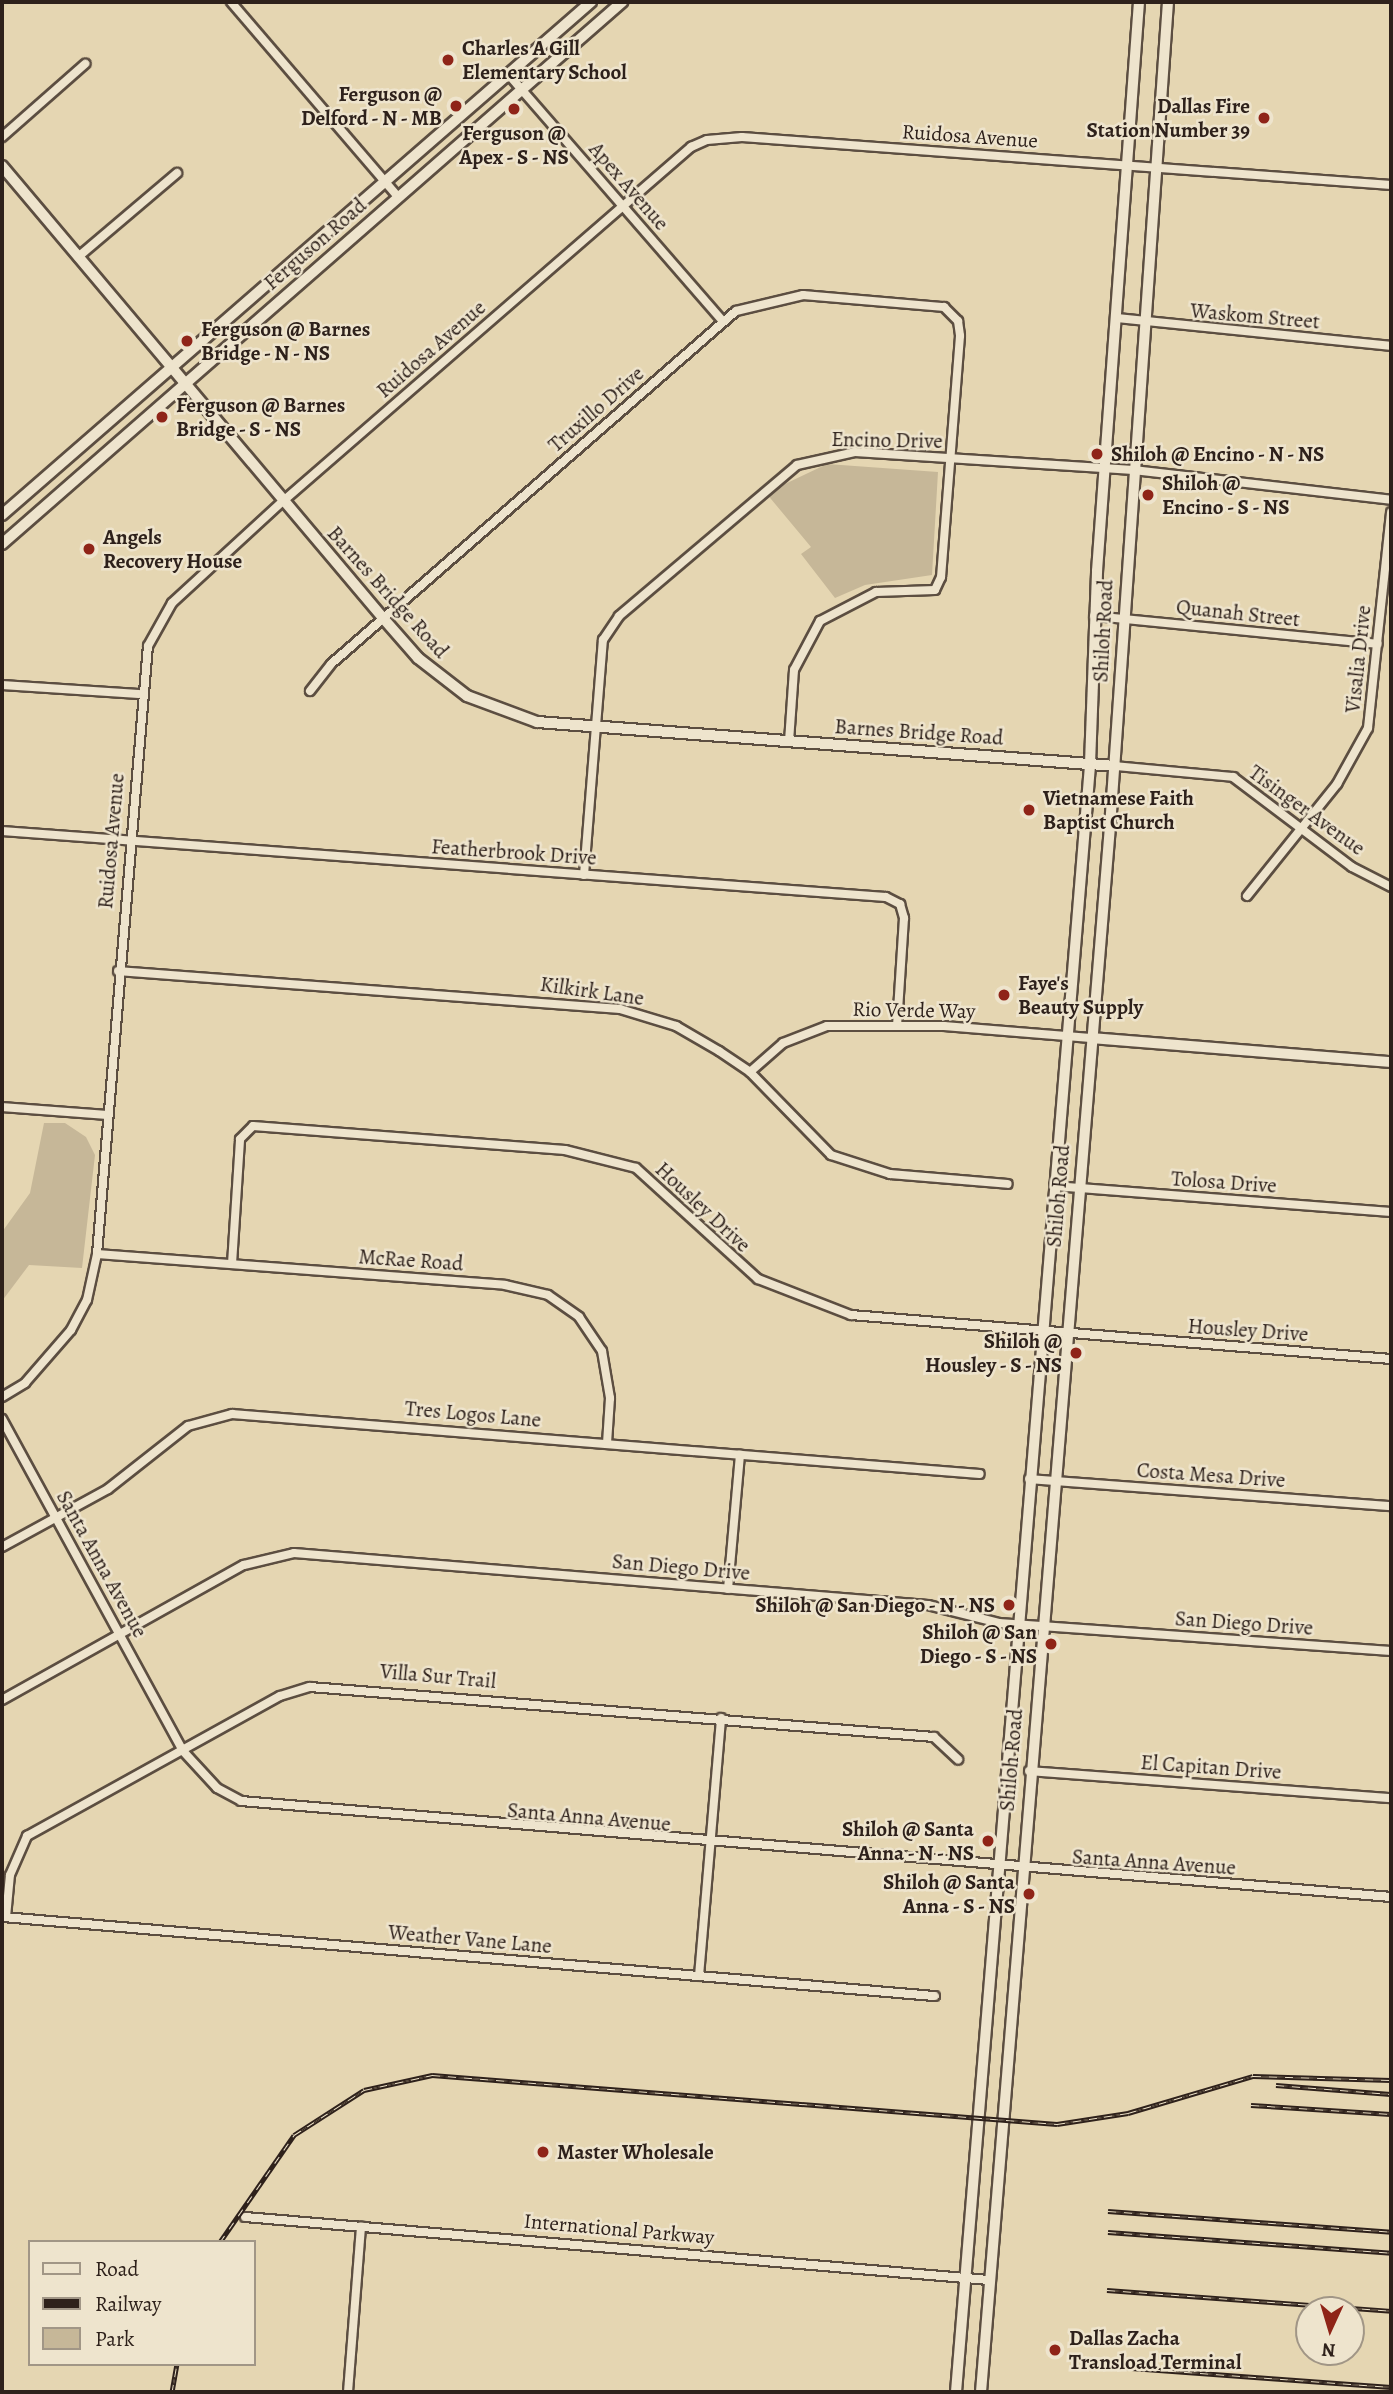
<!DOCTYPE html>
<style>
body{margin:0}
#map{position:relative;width:1393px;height:2394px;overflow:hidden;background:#e5d6b2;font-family:Alegreya,serif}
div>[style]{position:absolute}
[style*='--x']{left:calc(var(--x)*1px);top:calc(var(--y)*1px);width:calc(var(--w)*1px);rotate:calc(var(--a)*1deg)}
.green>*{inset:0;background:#c6b798}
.roads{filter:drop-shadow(2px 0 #5c4e41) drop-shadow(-2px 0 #5c4e41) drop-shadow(0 2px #5c4e41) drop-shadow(0 -2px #5c4e41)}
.street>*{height:8px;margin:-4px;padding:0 4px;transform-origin:4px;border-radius:4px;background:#eee4cd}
.secondary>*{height:10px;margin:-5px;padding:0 5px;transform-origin:5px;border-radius:5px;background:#eee4cd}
.rail>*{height:5px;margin-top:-2.5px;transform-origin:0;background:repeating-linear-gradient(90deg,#eee4cd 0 8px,#2e211b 0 16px);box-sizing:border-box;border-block:2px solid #2e211b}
.dots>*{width:19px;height:19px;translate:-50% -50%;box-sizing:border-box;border:4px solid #eee4cd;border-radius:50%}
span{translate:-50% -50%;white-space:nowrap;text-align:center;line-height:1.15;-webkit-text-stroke:5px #eee4cd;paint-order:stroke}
.poi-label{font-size:21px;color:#2e211b;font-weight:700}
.left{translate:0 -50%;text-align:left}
.right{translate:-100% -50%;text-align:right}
.street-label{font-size:21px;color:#2e211b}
.frame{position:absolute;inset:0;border:4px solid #2e211b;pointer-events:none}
.legend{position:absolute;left:28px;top:2240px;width:228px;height:126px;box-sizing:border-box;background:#eee4cd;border:2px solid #a19686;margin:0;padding:9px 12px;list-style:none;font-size:21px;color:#2e211b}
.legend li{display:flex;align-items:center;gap:14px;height:35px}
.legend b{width:35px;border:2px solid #a19686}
.north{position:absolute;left:1295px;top:2296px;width:70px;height:70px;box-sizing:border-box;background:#eee4cd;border:2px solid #a19686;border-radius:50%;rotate:184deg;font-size:19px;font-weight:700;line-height:28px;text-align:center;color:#2e211b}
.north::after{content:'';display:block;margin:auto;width:24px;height:32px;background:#8f2418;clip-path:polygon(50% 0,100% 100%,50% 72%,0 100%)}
</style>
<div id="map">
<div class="green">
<div style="clip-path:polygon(827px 464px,938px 472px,932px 575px,865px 585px,835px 598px,801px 554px,811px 547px,766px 493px)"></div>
<div style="clip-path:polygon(44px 1123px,65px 1123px,86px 1137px,95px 1155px,82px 1268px,29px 1265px,2px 1301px,2px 1232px,30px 1193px)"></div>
</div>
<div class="roads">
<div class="street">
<div style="--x:231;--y:2;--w:257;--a:49.4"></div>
<div style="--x:508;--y:74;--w:327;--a:49"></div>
<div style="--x:2;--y:137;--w:111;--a:-41.3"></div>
<div style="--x:78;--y:257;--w:130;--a:-40.3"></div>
<div style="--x:1116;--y:318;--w:276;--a:5.8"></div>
<div style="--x:1094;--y:616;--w:285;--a:5.6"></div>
<div style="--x:2;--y:685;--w:137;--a:3.8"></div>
<div style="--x:310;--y:691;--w:34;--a:-52"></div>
<div style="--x:331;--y:664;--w:537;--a:-41.08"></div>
<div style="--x:736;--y:311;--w:69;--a:-13.4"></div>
<div style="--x:803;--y:295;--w:142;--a:4.9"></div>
<div style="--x:944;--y:307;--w:20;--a:45"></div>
<div style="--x:958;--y:321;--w:15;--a:82"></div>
<div style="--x:960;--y:336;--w:242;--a:94.5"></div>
<div style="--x:941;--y:577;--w:14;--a:115"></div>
<div style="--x:935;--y:590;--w:59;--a:178.1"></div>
<div style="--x:876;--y:592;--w:63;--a:152.6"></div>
<div style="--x:820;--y:621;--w:55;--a:118"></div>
<div style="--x:794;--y:670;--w:72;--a:94"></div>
<div style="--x:1115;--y:766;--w:119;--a:5.3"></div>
<div style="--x:1233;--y:777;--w:149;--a:37.1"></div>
<div style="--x:1352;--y:867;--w:44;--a:27.1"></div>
<div style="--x:2;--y:831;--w:886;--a:4.27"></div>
<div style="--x:886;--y:897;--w:16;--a:27"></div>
<div style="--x:900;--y:904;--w:15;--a:74"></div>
<div style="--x:904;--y:918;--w:108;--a:93.7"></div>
<div style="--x:584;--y:875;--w:236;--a:-85.4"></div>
<div style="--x:603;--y:640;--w:29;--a:-56"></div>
<div style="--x:619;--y:616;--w:233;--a:-40.3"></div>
<div style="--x:797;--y:465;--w:59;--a:-12.6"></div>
<div style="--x:855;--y:452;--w:279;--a:3.7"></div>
<div style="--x:1133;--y:470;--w:260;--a:6.6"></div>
<div style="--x:1247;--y:896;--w:144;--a:-51.2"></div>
<div style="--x:1337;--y:784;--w:64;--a:-61"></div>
<div style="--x:1368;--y:728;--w:217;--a:-83.9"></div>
<div style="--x:118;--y:971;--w:503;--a:4.33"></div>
<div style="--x:620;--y:1009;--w:59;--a:16.9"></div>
<div style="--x:676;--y:1026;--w:50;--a:30.2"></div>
<div style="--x:719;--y:1051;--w:37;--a:34"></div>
<div style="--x:750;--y:1072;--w:116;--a:45.7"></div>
<div style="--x:831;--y:1155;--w:62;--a:17.9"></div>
<div style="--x:890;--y:1174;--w:118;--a:4.8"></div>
<div style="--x:750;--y:1072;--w:44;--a:-41.3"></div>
<div style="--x:783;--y:1043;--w:47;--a:-21.1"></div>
<div style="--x:827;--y:1026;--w:117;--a:0"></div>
<div style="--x:944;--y:1026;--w:147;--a:4.7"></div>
<div style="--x:2;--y:1107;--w:105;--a:4.4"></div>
<div style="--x:1054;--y:1186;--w:338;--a:4.4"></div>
<div style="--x:97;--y:1254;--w:409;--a:4.3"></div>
<div style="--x:505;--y:1285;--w:44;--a:13.1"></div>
<div style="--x:548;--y:1295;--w:38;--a:35"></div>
<div style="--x:579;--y:1317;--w:41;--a:55.9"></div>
<div style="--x:602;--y:1351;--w:48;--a:80.3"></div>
<div style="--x:610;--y:1398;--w:45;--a:93.8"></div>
<div style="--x:232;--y:1264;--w:125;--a:-86.3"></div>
<div style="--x:240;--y:1139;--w:18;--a:-45"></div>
<div style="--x:253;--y:1126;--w:313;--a:4.4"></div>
<div style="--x:565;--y:1150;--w:73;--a:14.2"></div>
<div style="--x:636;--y:1168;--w:165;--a:42.3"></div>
<div style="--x:758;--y:1279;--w:100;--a:21.2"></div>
<div style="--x:851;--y:1315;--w:542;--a:4.66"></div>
<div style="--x:2;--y:1397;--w:27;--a:-31"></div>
<div style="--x:25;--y:1383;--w:70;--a:-49"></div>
<div style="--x:71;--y:1330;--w:34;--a:-62"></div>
<div style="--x:87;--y:1300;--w:47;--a:-77.7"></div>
<div style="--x:97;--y:1254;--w:610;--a:-85.21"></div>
<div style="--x:148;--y:646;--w:49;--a:-60.8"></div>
<div style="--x:172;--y:603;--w:149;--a:-42.6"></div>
<div style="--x:282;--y:502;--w:542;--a:-40.96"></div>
<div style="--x:691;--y:147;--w:17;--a:-24"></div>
<div style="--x:707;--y:140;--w:35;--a:-5"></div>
<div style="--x:742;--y:137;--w:651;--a:4.23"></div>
<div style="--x:2;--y:1419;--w:378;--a:61.4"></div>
<div style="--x:183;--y:1751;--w:50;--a:47.4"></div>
<div style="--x:217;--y:1788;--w:27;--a:28"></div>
<div style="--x:241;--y:1801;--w:1154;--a:4.77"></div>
<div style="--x:1029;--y:1479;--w:363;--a:4.3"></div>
<div style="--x:2;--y:1547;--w:121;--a:-28.7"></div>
<div style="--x:108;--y:1489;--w:102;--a:-38.2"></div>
<div style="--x:188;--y:1426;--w:46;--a:-15.3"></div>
<div style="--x:232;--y:1414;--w:750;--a:4.59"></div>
<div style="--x:728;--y:1589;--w:135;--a:-84.9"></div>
<div style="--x:2;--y:1700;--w:277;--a:-29.2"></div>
<div style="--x:244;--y:1565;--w:51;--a:-13.5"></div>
<div style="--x:294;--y:1553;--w:636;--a:4.69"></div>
<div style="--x:928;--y:1605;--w:73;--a:14.2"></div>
<div style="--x:999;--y:1623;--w:393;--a:4.1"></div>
<div style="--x:1029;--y:1771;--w:363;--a:4.3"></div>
<div style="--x:3;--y:1917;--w:935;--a:4.85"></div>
<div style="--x:6;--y:1917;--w:42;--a:-84.6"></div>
<div style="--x:10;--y:1875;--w:43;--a:-66.4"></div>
<div style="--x:27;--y:1836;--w:289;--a:-29"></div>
<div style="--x:280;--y:1696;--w:31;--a:-17"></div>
<div style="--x:310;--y:1687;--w:626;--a:4.58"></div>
<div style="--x:934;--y:1737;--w:33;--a:43"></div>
<div style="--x:699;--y:1976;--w:259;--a:-85.1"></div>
<div style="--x:245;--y:2217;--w:747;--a:4.84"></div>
<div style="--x:348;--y:2392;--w:166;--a:-85.5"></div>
</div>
<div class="secondary">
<div style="--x:2;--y:166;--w:591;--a:49.87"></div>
<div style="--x:383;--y:618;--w:53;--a:48.8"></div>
<div style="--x:418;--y:658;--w:62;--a:37.8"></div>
<div style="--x:467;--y:696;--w:75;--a:20.4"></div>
<div style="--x:537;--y:722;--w:580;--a:4.35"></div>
<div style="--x:2;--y:515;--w:781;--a:-41.05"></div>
<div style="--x:2;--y:544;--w:824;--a:-41.16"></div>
<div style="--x:1091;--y:1038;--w:301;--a:4.6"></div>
<div style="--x:956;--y:2392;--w:1634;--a:-85.29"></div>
<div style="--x:1090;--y:764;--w:193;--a:-87.9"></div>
<div style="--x:1097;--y:571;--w:571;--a:-85.78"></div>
<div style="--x:981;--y:2392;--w:1570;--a:-85.29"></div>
<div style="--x:1110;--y:827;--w:827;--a:-85.98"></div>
</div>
</div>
<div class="rail">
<div style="--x:1276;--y:2085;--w:115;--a:4.5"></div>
<div style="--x:1251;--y:2105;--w:140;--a:3.7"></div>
<div style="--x:1108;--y:2211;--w:284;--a:4.2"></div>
<div style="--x:1108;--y:2232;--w:284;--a:4.2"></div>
<div style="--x:220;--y:2242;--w:130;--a:-55.3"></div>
<div style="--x:294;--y:2135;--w:83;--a:-32.7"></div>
<div style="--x:364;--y:2090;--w:70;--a:-12.4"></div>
<div style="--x:432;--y:2075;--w:627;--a:4.48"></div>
<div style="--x:1057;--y:2124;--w:72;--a:-8.8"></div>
<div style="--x:1128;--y:2113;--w:130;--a:-16.5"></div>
<div style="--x:1253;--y:2076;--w:138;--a:1.7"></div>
<div style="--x:1107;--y:2290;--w:285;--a:4.2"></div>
<div style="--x:1104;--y:2366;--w:288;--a:4.2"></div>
<div style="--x:172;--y:2392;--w:28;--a:-80"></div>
</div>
<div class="dots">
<div style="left:448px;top:60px;background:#8f2418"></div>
<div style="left:456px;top:106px;background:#8f2418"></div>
<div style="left:514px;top:109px;background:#8f2418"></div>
<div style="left:1264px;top:118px;background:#8f2418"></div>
<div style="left:187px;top:341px;background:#8f2418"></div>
<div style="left:162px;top:417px;background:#8f2418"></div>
<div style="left:1097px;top:454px;background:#8f2418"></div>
<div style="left:1148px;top:495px;background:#8f2418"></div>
<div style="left:89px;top:549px;background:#8f2418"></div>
<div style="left:1029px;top:810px;background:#8f2418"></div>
<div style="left:1004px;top:995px;background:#8f2418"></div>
<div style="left:1076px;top:1353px;background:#8f2418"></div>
<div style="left:1009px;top:1605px;background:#8f2418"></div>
<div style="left:1051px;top:1644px;background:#8f2418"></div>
<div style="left:988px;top:1841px;background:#8f2418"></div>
<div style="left:1029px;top:1894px;background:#8f2418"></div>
<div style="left:543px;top:2152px;background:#8f2418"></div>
<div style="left:1055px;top:2350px;background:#8f2418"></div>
</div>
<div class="poi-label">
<span class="left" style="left:462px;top:60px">Charles A Gill<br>Elementary School</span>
<span class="right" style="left:442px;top:106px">Ferguson @<br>Delford - N - MB</span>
<span class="right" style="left:1250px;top:118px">Dallas Fire<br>Station Number 39</span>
<span style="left:514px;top:145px">Ferguson @<br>Apex - S - NS</span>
<span class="left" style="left:201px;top:341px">Ferguson @ Barnes<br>Bridge - N - NS</span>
<span class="left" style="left:176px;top:417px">Ferguson @ Barnes<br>Bridge - S - NS</span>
<span class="left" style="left:1111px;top:454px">Shiloh @ Encino - N - NS</span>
<span class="left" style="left:1162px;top:495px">Shiloh @<br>Encino - S - NS</span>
<span class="left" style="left:103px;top:549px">Angels<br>Recovery House</span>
<span class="left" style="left:1043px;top:810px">Vietnamese Faith<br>Baptist Church</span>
<span class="left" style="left:1018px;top:995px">Faye's<br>Beauty Supply</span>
<span class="right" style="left:1062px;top:1353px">Shiloh @<br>Housley - S - NS</span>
<span class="right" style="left:995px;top:1605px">Shiloh @ San Diego - N - NS</span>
<span class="right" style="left:1037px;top:1644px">Shiloh @ San<br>Diego - S - NS</span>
<span class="right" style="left:974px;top:1841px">Shiloh @ Santa<br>Anna - N - NS</span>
<span class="right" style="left:1015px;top:1894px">Shiloh @ Santa<br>Anna - S - NS</span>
<span class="left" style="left:557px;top:2152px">Master Wholesale</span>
<span class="left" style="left:1069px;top:2350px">Dallas Zacha<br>Transload Terminal</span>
</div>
<div class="street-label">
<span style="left:970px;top:136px;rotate:4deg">Ruidosa Avenue</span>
<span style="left:629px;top:186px;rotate:49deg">Apex Avenue</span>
<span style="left:315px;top:244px;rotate:-41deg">Ferguson Road</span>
<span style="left:1255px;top:316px;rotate:5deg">Waskom Street</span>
<span style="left:431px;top:349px;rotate:-41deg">Ruidosa Avenue</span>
<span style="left:596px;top:409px;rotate:-41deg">Truxillo Drive</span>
<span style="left:887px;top:440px;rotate:1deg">Encino Drive</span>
<span style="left:388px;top:592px;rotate:48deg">Barnes Bridge Road</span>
<span style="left:1238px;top:613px;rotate:6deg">Quanah Street</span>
<span style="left:1103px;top:631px;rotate:-87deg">Shiloh Road</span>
<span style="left:1358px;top:659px;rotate:-84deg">Visalia Drive</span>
<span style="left:919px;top:732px;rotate:4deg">Barnes Bridge Road</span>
<span style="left:1307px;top:810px;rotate:36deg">Tisinger Avenue</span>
<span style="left:111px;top:841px;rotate:-85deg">Ruidosa Avenue</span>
<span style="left:514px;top:852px;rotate:4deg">Featherbrook Drive</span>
<span style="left:592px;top:991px;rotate:8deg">Kilkirk Lane</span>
<span style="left:914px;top:1010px;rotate:1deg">Rio Verde Way</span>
<span style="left:1224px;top:1182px;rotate:4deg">Tolosa Drive</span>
<span style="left:1058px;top:1196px;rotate:-85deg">Shiloh Road</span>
<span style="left:703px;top:1207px;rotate:43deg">Housley Drive</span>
<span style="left:411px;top:1260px;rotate:4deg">McRae Road</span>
<span style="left:1248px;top:1330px;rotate:4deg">Housley Drive</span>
<span style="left:473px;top:1414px;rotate:5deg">Tres Logos Lane</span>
<span style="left:1211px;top:1475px;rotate:4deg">Costa Mesa Drive</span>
<span style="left:102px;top:1564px;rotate:61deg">Santa Anna Avenue</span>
<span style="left:681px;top:1567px;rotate:5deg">San Diego Drive</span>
<span style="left:1244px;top:1623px;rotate:4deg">San Diego Drive</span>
<span style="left:438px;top:1676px;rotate:5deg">Villa Sur Trail</span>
<span style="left:1011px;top:1760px;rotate:-85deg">Shiloh Road</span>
<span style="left:1211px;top:1767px;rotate:4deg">El Capitan Drive</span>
<span style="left:589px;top:1817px;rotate:5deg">Santa Anna Avenue</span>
<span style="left:1154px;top:1862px;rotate:4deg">Santa Anna Avenue</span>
<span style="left:470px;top:1939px;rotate:5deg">Weather Vane Lane</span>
<span style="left:619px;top:2229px;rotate:5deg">International Parkway</span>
</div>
<div class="frame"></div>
<ul class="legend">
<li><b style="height:9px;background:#eee4cd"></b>Road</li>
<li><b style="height:9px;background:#2e211b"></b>Railway</li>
<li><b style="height:19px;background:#c6b798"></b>Park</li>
</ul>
<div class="north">N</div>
</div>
